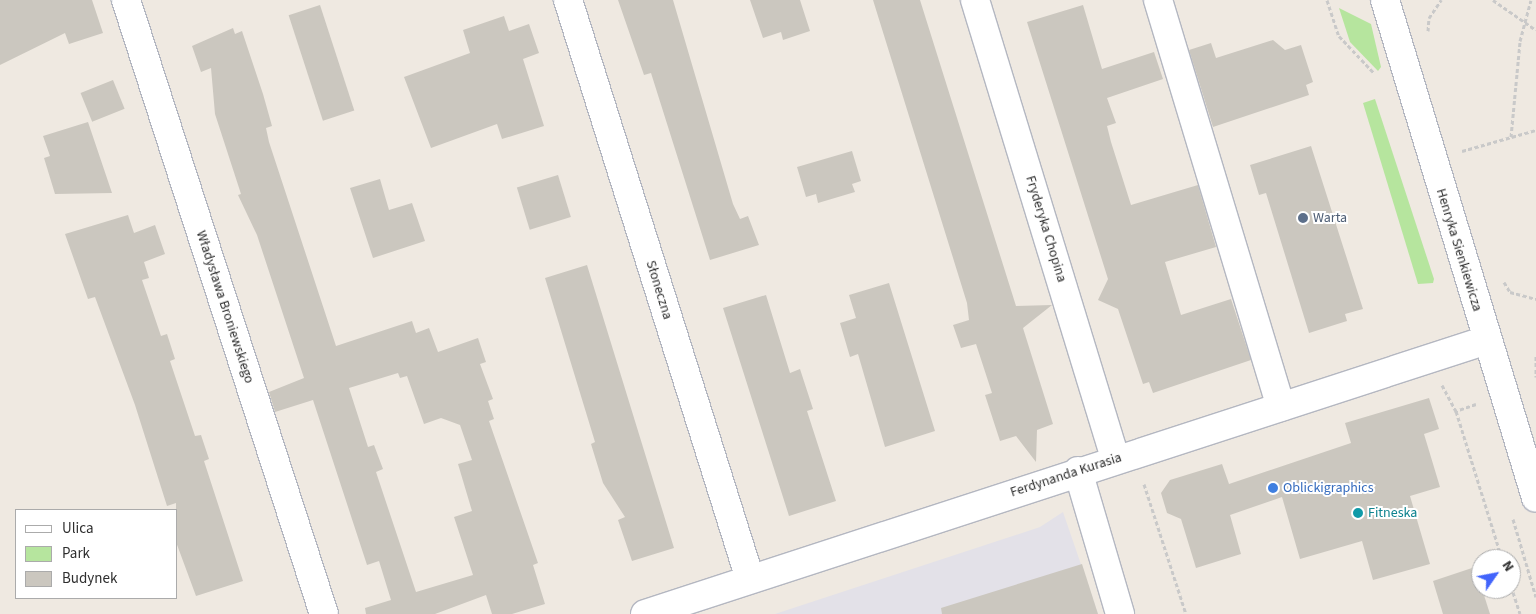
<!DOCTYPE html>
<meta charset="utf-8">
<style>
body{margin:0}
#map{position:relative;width:1536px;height:614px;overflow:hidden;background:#efe9e1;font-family:"Source Sans 3",sans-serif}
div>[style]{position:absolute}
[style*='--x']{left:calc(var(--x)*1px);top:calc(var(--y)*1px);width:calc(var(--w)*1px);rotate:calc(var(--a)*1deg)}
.industrial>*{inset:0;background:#e3e1e8}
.green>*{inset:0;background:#b6e59e}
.building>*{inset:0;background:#cbc7bf;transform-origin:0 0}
.path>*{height:3px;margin-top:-1.5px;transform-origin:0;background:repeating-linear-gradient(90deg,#c9c9c9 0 4px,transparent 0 6.5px)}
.roads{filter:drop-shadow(1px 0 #b4b7c1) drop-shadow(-1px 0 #b4b7c1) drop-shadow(0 1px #b4b7c1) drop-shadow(0 -1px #b4b7c1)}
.minor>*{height:28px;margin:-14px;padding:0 14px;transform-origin:14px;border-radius:14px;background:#fff}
.dots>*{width:14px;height:14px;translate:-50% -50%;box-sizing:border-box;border:2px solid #fff;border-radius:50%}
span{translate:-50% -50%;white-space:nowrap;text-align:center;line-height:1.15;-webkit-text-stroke:4px #fff;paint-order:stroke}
.service-label{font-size:14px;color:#4e5e75}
.left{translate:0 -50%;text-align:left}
.street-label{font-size:14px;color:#2e2e2e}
.shop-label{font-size:14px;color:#366cbe}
.culture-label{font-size:14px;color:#0d838f}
.legend{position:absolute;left:15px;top:509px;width:162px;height:90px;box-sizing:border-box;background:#fff;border:1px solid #ababab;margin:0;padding:6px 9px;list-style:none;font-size:15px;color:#2e2e2e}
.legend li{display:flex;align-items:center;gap:10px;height:25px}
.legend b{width:25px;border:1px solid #ababab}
.north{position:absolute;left:1471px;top:549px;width:50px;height:50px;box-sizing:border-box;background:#fff;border:1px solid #ababab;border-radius:50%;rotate:57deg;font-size:14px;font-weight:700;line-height:20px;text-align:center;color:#2e2e2e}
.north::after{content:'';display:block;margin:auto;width:18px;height:22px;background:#4264fb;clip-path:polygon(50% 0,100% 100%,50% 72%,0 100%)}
</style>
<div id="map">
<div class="industrial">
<div style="clip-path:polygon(1063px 512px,1098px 614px,775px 614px,1040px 527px)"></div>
</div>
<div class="green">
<div style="clip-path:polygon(1339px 8px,1371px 24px,1381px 67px,1378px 71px,1350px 42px)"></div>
<div style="clip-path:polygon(1375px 99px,1434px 279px,1433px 283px,1418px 284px,1363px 103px)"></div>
</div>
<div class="building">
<div style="clip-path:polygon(0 0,92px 0,103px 33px,69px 44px,65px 33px,0 65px)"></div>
<div style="clip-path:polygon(618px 0,673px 0,733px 204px,740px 219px,748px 216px,759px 245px,710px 260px,651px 73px,644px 75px)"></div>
<div style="clip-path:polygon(750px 0,800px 0,810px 31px,783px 40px,781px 32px,763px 38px)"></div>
<div style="clip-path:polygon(873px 0,920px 0,1016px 306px,1052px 305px,1023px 328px,1053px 424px,1037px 430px,1036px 462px,1016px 436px,1000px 441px,985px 395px,992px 393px,976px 344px,961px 348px,953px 325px,969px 320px,967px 303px)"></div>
<div style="left:320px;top:5px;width:111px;height:33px;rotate:72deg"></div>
<div style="clip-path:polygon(1083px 5px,1102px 69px,1154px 52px,1163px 79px,1107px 98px,1116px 123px,1107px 126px,1111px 142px,1131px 205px,1198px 185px,1216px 247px,1165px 262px,1181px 315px,1231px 299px,1251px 360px,1153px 393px,1149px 382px,1143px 384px,1118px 309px,1098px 300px,1108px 279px,1027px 22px)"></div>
<div style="clip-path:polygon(504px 16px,509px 31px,529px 24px,539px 53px,523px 59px,544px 126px,502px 139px,497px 124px,431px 148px,404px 77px,470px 53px,463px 30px)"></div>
<div style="clip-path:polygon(evenodd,233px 28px,235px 34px,242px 31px,263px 94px,272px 126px,266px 128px,269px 142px,336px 346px,412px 321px,416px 333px,429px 328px,438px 352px,478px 338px,486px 362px,480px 364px,493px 399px,488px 401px,494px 419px,489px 421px,538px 563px,533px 565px,545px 604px,512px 614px,492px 614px,486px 595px,435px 614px,366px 614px,365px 608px,391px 600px,379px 561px,367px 565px,313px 400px,275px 412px,269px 392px,304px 378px,257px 235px,238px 195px,241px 194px,215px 114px,211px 68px,201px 72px,192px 46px,233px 28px,398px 373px,400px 378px,407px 376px,424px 424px,441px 418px,460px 425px,472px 460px,458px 464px,472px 511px,454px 517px,473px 575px,416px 592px,376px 472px,383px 469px,374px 445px,368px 447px,349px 388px,398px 373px)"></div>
<div style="clip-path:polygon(1273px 40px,1285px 50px,1301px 45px,1313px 82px,1306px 85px,1309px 95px,1213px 127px,1189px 50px,1211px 43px,1216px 58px)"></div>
<div style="left:113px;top:80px;width:31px;height:35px;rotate:68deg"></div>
<div style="clip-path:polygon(88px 122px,112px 193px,55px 194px,44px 158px,50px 156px,43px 136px)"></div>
<div style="clip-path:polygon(1311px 146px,1363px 309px,1345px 314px,1347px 321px,1309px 333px,1266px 193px,1259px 195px,1250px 165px)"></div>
<div style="clip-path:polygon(852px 151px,861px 181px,852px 184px,855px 192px,818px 203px,816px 194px,806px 197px,797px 167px)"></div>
<div style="left:558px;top:175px;width:44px;height:43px;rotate:73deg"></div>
<div style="clip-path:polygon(380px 179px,389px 210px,412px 203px,425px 241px,373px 258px,350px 188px)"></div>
<div style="clip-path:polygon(128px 215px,134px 233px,155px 225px,165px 254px,144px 262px,149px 278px,142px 280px,161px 336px,167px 334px,175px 359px,170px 361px,195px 436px,201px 435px,209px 459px,204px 461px,243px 581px,196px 596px,176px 542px,176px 503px,167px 506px,135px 405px,95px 297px,88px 299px,65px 234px)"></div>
<div style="clip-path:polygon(587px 265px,674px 548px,632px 561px,618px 520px,625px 517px,603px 483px,591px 444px,595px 442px,545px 278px)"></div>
<div style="clip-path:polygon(889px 283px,935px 431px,885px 447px,858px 354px,850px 357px,840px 323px,856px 318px,849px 295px)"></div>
<div style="clip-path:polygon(766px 295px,790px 373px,800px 369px,813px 409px,807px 411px,836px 501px,789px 516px,723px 308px)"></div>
<div style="clip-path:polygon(1429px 398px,1439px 429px,1424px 434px,1440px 487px,1410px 496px,1430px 564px,1373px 580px,1362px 541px,1300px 559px,1282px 497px,1230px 515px,1241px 554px,1196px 568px,1181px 519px,1167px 513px,1161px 493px,1170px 480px,1222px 464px,1229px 484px,1351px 443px,1345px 423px)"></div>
<div style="clip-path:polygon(1082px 564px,1098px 614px,942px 614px,941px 608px)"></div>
<div style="clip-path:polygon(1475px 567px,1490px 614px,1443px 614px,1433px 581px)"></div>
</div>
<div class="path">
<div style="--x:1327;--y:0;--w:38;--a:72"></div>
<div style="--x:1339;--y:36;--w:51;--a:46.6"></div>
<div style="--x:1493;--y:0;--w:52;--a:34.9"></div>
<div style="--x:1428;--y:31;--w:13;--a:-86"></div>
<div style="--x:1429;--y:18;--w:22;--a:-56"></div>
<div style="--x:1511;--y:137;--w:96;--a:-84.6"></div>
<div style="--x:1520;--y:41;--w:42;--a:-75"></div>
<div style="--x:1462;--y:151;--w:77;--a:-15.8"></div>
<div style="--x:1504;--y:282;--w:12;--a:59"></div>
<div style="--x:1510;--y:292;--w:27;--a:15"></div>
<div style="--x:1536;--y:356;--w:21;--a:90"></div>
<div style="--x:1442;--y:385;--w:30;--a:62"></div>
<div style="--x:1476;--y:404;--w:21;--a:161"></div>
<div style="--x:1456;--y:411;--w:155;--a:72.7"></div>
<div style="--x:1144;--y:484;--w:137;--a:72.1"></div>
<div style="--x:1513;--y:519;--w:81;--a:73.6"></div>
<div style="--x:1511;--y:586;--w:29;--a:72"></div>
</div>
<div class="roads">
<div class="minor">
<div style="--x:126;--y:0;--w:645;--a:72.13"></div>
<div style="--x:568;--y:0;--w:607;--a:72.55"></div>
<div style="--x:975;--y:0;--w:480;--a:73"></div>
<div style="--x:1158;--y:0;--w:425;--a:73.2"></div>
<div style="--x:1385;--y:0;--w:520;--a:73.13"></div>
<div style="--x:1078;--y:471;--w:149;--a:73.6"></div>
<div style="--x:645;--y:614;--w:885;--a:-18.03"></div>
</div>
</div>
<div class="dots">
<div style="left:1303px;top:218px;background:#5c6f8a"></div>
<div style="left:1273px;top:488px;background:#3f7fe0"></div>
<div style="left:1358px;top:513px;background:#0f9aa8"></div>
</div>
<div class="service-label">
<span class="left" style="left:1313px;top:218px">Warta</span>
</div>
<div class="street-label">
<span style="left:1046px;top:229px;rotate:73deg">Fryderyka Chopina</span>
<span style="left:1459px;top:250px;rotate:73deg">Henryka Sienkiewicza</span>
<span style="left:659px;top:290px;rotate:73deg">Słoneczna</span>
<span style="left:225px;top:307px;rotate:72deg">Władysława Broniewskiego</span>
<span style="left:1066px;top:475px;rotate:-18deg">Ferdynanda Kurasia</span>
</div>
<div class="shop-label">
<span class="left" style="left:1283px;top:488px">Oblickigraphics</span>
</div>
<div class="culture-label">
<span class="left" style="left:1368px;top:513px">Fitneska</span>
</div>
<ul class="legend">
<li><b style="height:6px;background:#fff"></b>Ulica</li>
<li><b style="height:14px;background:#b6e59e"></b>Park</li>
<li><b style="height:14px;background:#cbc7bf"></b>Budynek</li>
</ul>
<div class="north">N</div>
</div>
